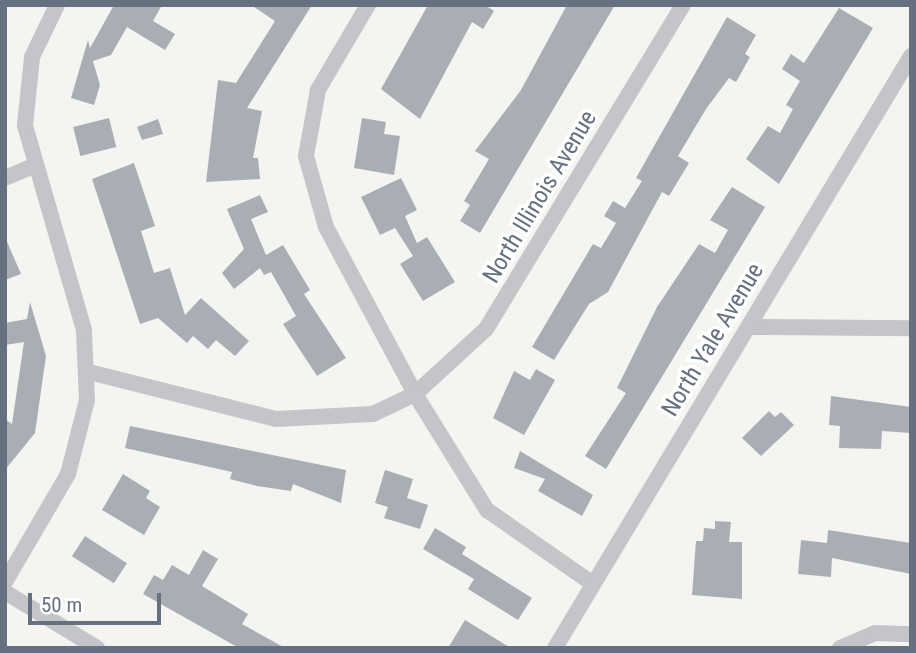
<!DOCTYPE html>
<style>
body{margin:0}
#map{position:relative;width:916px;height:653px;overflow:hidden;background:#f4f5f1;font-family:"Roboto Condensed",sans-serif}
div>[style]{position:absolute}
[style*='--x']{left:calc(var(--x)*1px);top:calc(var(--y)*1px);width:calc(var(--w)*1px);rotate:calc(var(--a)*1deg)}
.building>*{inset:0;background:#a9aeb5;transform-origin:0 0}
.street>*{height:16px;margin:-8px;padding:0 8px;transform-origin:8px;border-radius:8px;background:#c3c5c9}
span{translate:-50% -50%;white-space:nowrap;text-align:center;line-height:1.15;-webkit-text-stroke:7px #fff;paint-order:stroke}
.street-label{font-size:24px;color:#657180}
.frame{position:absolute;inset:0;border:7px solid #657180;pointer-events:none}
.scale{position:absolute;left:28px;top:593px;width:133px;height:32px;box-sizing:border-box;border:4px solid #657180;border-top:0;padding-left:9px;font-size:21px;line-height:24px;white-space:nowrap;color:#657180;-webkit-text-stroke:5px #fff;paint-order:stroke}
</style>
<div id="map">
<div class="building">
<div style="clip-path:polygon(114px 5px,162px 5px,153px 21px,175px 34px,165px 50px,127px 27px,111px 55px,93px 61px,100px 85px,94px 105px,71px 98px,88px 40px,90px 48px)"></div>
<div style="clip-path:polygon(251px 5px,312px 5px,247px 108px,262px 111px,253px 158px,258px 158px,260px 179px,206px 182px,218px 80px,236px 83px,275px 21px)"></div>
<div style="clip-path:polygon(428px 5px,485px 5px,494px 11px,483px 29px,472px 22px,420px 119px,381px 89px)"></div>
<div style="clip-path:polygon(567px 5px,615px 5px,480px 233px,460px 221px,470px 205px,464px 201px,489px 159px,475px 151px,521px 90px)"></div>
<div style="clip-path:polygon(839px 8px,873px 28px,779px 184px,746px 159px,768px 126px,780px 133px,793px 109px,786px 105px,800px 81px,782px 69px,791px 54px,804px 63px)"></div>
<div style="clip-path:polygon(727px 17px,756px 35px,745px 54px,750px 57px,736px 82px,729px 78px,706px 109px,678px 156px,689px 163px,669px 196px,662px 192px,608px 292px,589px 304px,554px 360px,532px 347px,593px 244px,601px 248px,616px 223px,604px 216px,613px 201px,625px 208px,642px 181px,636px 178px)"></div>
<div style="left:109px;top:118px;width:30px;height:37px;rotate:76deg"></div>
<div style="clip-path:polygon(362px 118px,386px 122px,384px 134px,400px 136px,394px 175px,354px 168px)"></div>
<div style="clip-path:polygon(158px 119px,163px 134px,142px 140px,137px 127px)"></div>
<div style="clip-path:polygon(134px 163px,155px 226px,141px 231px,154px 273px,170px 268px,185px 315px,201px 298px,249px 341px,235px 356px,216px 340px,208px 349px,193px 336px,187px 343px,158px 318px,140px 324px,92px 179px)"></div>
<div style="clip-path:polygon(401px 178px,417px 210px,405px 216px,417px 243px,427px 237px,455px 282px,423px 301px,400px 264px,413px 256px,395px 228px,380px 235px,361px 197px)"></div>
<div style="clip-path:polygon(732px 187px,765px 207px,606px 469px,585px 456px,626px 393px,617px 388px,657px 307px,699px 244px,715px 253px,728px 230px,710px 220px)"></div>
<div style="clip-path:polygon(260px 195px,268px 212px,251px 219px,266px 255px,283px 245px,310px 290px,304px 294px,346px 358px,317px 376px,283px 324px,296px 316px,271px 272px,264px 275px,260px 268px,234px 289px,222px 273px,244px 249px,227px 209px)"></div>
<div style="clip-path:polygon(5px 237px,21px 274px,5px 280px)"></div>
<div style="clip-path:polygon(30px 302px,46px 356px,35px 433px,5px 470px,5px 419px,12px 424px,24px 342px,5px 345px,5px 323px,27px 319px)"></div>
<div style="clip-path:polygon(536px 369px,555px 380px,524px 435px,493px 418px,514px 371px,530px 380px)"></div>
<div style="clip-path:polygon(831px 396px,911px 407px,911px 433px,882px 431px,881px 449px,839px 448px,840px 426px,829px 425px)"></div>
<div style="clip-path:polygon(769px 411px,775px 417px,781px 412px,794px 425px,761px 456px,742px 438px)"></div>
<div style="clip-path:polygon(130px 426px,346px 470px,341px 503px,293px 484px,291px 491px,257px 486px,230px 479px,232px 472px,125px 448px)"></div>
<div style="clip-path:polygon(520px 451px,593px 495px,582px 516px,538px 491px,545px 479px,514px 468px)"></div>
<div style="clip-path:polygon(385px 470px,413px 479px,407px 498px,428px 505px,420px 529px,384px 518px,388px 507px,375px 503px)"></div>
<div style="clip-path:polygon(123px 474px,150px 491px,146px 498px,160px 507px,144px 535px,102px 510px)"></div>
<div style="clip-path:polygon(715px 521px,731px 522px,729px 542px,742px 542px,742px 599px,692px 595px,696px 541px,703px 541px,704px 528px,715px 529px)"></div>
<div style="clip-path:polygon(435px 528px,466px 547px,462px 554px,532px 598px,518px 620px,468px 589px,474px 579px,423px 549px)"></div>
<div style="clip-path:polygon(828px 530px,911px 543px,911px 574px,832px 558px,831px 577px,798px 574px,801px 540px,827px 543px)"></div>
<div style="left:85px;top:536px;width:50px;height:24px;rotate:33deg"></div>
<div style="clip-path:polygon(203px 550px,218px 559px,202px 586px,248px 614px,242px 624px,285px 648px,239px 648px,143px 594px,154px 575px,163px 580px,172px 565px,189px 575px)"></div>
<div style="clip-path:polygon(465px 620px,511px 648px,448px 648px)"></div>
</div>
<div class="street">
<div style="--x:368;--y:5;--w:99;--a:120.5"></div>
<div style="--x:318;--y:90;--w:67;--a:100.3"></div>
<div style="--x:306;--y:156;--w:74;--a:74.3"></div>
<div style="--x:326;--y:227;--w:189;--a:61.9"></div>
<div style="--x:415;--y:394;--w:96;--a:-42.5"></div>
<div style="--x:486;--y:329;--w:379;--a:-58.7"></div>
<div style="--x:5;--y:178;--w:30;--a:-23"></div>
<div style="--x:749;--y:327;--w:162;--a:0.4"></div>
<div style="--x:89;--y:372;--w:193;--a:14.1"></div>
<div style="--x:276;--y:419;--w:97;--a:-3"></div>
<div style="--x:373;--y:414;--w:47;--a:-25.5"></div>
<div style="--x:415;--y:394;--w:137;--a:58.2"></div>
<div style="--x:487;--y:510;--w:129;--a:34.9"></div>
<div style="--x:5;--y:582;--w:125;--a:-59.7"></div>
<div style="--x:68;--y:474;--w:76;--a:-75.6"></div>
<div style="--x:87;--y:400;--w:70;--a:-92.5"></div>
<div style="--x:84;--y:330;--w:213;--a:-106.1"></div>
<div style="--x:25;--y:125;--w:68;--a:-84.1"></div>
<div style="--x:32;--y:57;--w:58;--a:-64.3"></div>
<div style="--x:5;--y:592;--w:108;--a:31.3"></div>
<div style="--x:555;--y:648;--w:691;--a:-58.98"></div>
<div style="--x:840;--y:648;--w:38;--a:-23"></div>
<div style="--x:875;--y:633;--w:36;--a:2"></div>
</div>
<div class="street-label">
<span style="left:540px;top:197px;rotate:-59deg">North Illinois Avenue</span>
<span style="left:713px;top:340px;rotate:-59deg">North Yale Avenue</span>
</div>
<div class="frame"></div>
<div class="scale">50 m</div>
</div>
